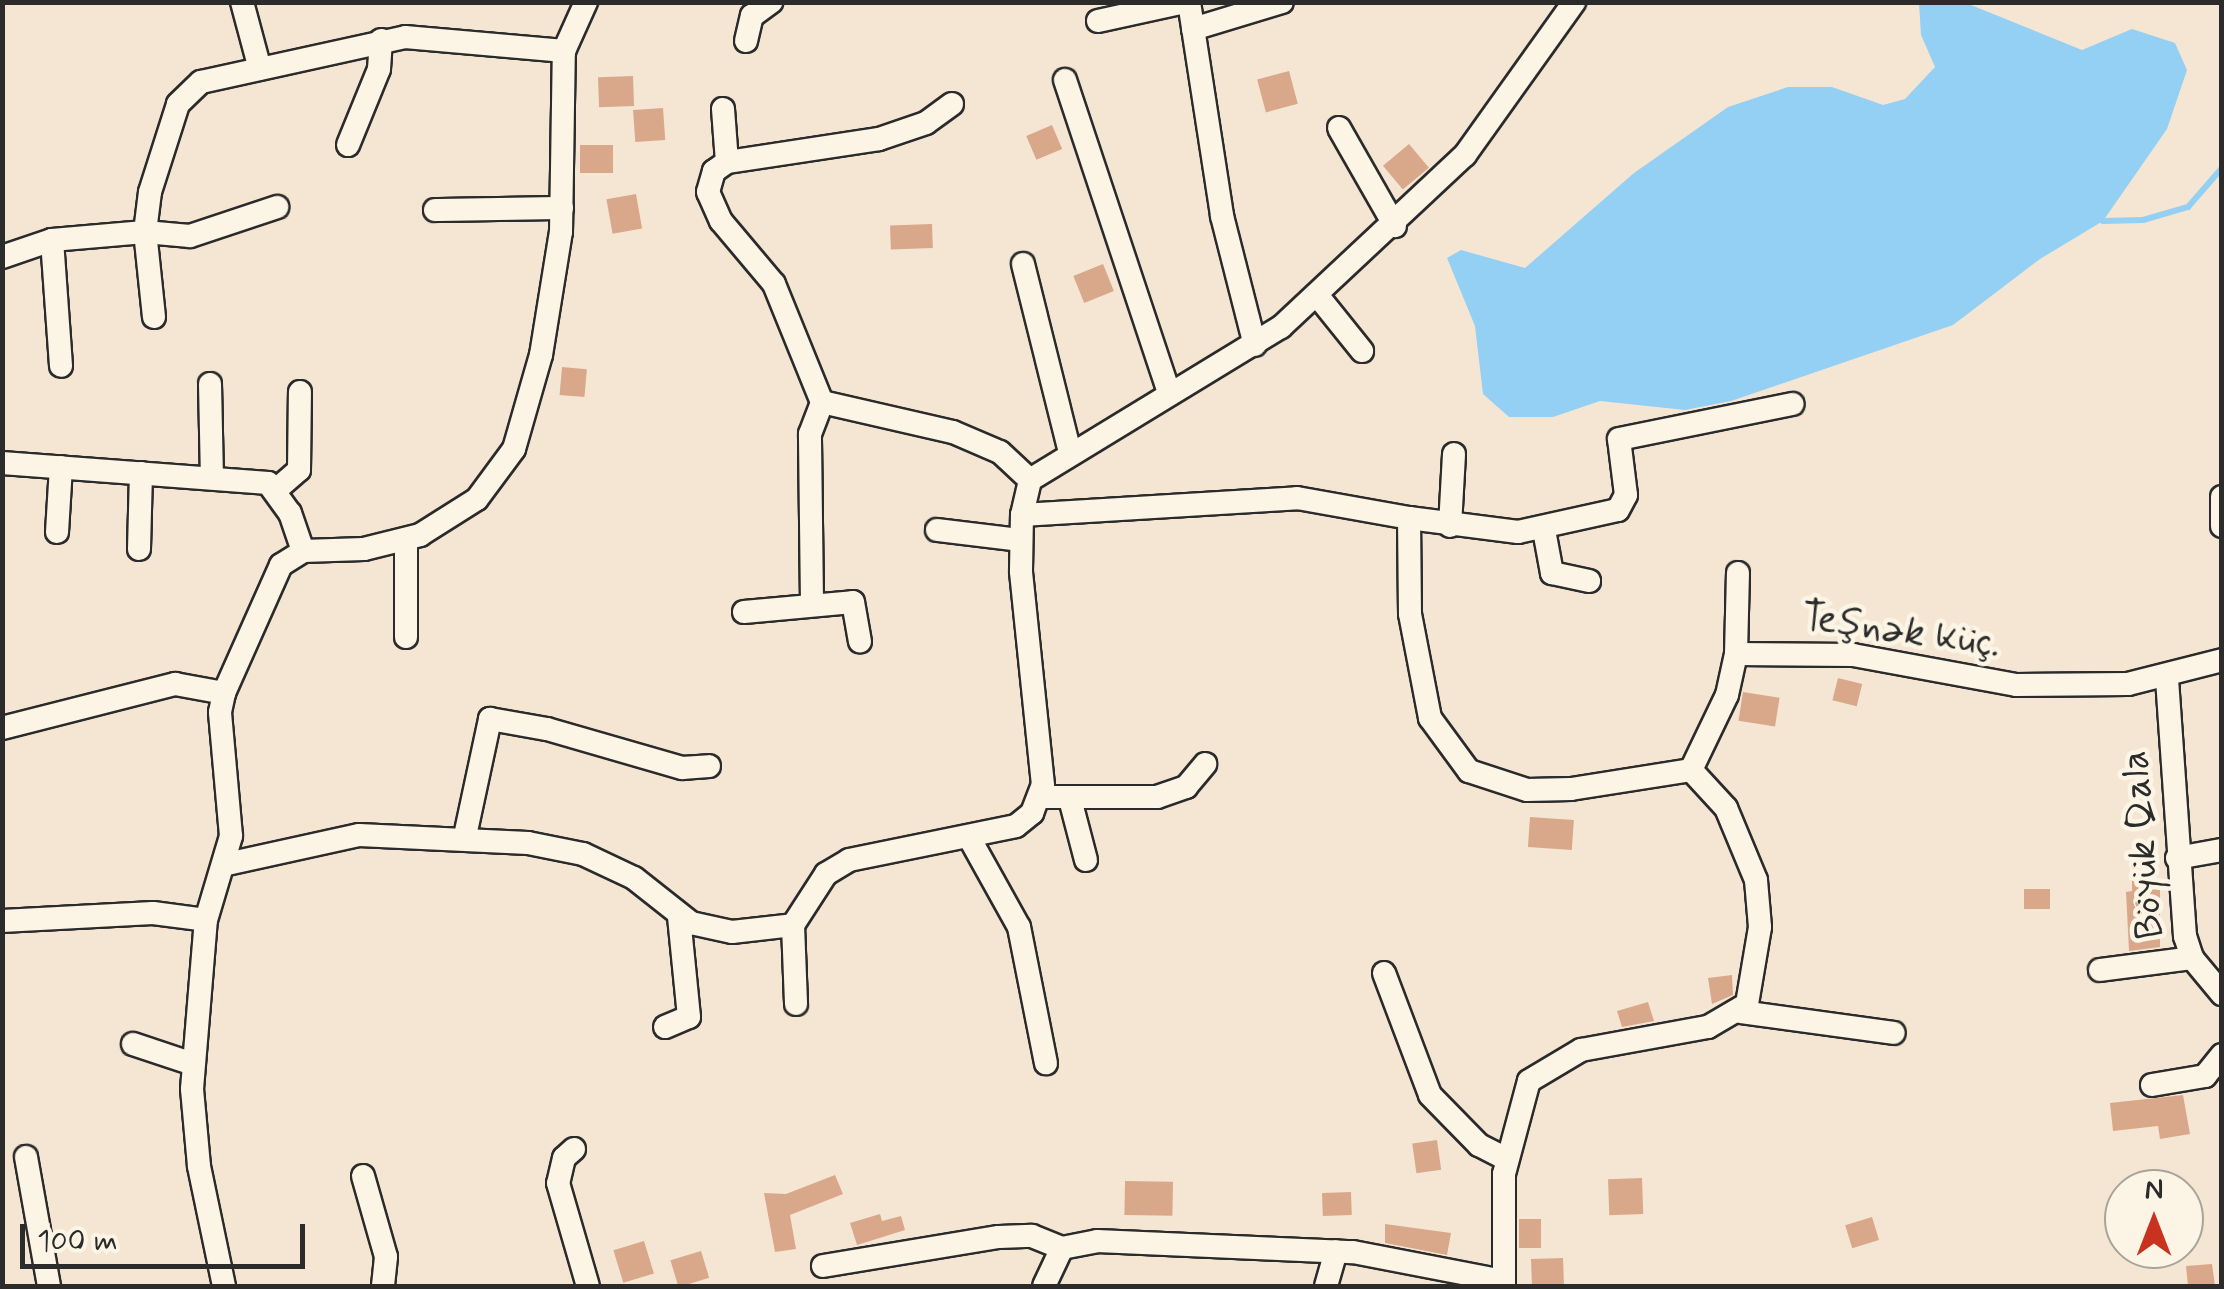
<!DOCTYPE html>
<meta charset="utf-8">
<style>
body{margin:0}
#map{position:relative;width:2224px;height:1289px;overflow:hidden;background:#f5e6d3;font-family:Mynerve,sans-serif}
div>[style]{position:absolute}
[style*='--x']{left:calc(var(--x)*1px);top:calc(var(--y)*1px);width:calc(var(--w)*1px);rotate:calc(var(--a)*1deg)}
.water>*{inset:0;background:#94cff4}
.stream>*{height:6px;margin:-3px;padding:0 3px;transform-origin:3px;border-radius:3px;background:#94cff4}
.building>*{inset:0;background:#d9a88b;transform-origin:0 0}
.roads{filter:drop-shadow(2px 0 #2b2b2b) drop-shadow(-2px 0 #2b2b2b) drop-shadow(0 2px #2b2b2b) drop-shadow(0 -2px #2b2b2b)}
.minor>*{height:22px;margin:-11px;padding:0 11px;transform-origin:11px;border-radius:11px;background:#fcf5e5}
span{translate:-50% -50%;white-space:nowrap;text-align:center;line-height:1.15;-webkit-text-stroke:9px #fcf5e5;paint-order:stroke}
.street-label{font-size:40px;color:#2b2b2b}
.frame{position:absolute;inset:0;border:5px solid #2b2b2b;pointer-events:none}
.north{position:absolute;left:2104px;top:1169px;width:100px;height:100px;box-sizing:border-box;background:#fcf5e5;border:2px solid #a8a49b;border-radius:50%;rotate:0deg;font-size:28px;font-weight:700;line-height:40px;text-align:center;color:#2b2b2b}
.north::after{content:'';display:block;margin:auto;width:35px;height:45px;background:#c8321e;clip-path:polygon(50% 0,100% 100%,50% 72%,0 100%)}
.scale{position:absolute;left:20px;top:1224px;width:285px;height:45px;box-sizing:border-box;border:5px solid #2b2b2b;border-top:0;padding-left:12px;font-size:30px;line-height:35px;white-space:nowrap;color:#2b2b2b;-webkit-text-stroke:8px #fcf5e5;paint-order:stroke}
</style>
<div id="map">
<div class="water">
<div style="clip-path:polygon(1919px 3px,1966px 3px,2082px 50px,2132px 29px,2175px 43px,2187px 70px,2167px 129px,2103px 221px,2040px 259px,1953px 325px,1731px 401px,1685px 410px,1600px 401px,1553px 417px,1509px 417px,1483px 394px,1475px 326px,1447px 258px,1461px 250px,1525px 268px,1634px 173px,1728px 107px,1788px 87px,1832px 87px,1883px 105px,1905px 99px,1935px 67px,1921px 35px)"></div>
</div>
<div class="stream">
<div style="--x:2103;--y:221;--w:40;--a:-1.4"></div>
<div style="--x:2143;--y:220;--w:47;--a:-16.1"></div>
<div style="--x:2188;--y:207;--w:52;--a:-48.9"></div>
</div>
<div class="building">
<div style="left:1289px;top:71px;width:34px;height:33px;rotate:75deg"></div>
<div style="left:633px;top:76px;width:30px;height:35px;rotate:88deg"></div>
<div style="left:663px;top:108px;width:32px;height:30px;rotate:86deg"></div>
<div style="left:1052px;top:125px;width:26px;height:28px;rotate:67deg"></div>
<div style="left:1409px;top:144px;width:31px;height:34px;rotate:50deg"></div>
<div style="left:580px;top:145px;width:33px;height:28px"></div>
<div style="left:636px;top:194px;width:35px;height:30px;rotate:80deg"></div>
<div style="left:932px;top:224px;width:24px;height:42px;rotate:88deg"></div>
<div style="left:1103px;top:264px;width:29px;height:32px;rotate:68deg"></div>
<div style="left:562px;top:367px;width:25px;height:28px;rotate:5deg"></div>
<div style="left:1838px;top:678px;width:25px;height:23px;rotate:14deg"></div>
<div style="left:1743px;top:692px;width:37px;height:29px;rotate:9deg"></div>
<div style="left:1530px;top:817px;width:44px;height:30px;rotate:4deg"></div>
<div style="clip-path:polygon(2160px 879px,2160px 947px,2129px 951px,2126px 892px,2132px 891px,2132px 880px)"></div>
<div style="left:2024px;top:889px;width:26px;height:20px"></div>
<div style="clip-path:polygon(1732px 975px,1733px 995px,1712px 1004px,1708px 978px)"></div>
<div style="clip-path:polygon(1648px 1002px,1654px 1021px,1622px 1027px,1617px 1011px)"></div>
<div style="clip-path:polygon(2183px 1095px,2190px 1134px,2160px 1139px,2158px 1126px,2113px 1131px,2110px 1103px)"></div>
<div style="left:1437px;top:1140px;width:30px;height:25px;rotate:82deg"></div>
<div style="clip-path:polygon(835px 1175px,843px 1194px,790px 1215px,796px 1249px,775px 1252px,764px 1193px,786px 1194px)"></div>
<div style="left:1642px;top:1178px;width:36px;height:34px;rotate:88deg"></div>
<div style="left:1125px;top:1181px;width:48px;height:34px;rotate:1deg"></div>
<div style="left:1351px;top:1192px;width:23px;height:29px;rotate:88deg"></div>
<div style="clip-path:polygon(880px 1214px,882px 1221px,901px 1216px,905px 1230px,857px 1245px,850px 1223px)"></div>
<div style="left:1872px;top:1217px;width:24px;height:28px;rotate:73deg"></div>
<div style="left:1519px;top:1219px;width:22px;height:29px"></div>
<div style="clip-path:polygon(1385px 1224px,1451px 1233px,1447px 1255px,1385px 1243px)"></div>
<div style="left:644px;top:1241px;width:34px;height:32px;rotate:73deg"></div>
<div style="left:701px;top:1251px;width:28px;height:32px;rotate:73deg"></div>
<div style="left:1563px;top:1258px;width:28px;height:32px;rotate:88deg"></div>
<div style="clip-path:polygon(2212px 1264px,2215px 1286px,2188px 1286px,2186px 1266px)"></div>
</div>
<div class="roads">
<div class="minor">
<div style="--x:242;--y:2;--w:69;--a:75"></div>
<div style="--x:1189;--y:2;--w:217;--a:81.2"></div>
<div style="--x:1222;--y:216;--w:133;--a:75.7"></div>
<div style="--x:1098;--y:21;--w:89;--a:-12.3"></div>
<div style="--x:1193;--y:29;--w:93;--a:-16.9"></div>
<div style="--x:746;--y:41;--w:26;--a:-77"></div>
<div style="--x:752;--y:16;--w:24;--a:-36"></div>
<div style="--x:1065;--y:80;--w:330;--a:71.6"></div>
<div style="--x:952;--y:104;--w:32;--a:144"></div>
<div style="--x:926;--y:123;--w:50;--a:161.2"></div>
<div style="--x:879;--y:139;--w:154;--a:171.4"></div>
<div style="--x:727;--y:162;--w:16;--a:145"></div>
<div style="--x:714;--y:171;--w:22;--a:106"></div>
<div style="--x:708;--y:192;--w:32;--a:66"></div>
<div style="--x:721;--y:221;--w:82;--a:49.9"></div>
<div style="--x:774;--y:284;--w:127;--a:67.9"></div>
<div style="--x:822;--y:402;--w:134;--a:12.9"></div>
<div style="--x:953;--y:432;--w:51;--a:23.1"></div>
<div style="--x:1000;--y:452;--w:41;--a:43"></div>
<div style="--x:723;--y:109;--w:53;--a:85.7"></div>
<div style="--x:1339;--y:128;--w:113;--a:60.3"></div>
<div style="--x:348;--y:145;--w:82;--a:-67.8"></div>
<div style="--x:379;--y:69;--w:29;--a:-86"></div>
<div style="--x:435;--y:210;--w:127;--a:-0.9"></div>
<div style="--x:52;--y:240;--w:126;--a:85.9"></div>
<div style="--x:2;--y:257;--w:53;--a:-18.8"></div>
<div style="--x:52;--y:240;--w:93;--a:-4.9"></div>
<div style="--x:145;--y:232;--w:40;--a:-82.9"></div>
<div style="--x:150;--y:192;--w:92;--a:-72.3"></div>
<div style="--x:178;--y:104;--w:32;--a:-44"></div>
<div style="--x:201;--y:82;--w:209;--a:-12.4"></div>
<div style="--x:405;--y:37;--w:160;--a:5"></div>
<div style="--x:1023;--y:264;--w:195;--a:76"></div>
<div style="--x:1317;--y:295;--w:72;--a:51.2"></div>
<div style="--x:154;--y:317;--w:85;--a:-96"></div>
<div style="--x:145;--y:232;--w:45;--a:5.1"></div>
<div style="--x:190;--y:236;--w:92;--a:-18.4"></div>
<div style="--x:210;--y:384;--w:94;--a:88.8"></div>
<div style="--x:2;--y:463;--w:267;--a:4.3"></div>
<div style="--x:268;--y:483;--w:37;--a:54"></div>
<div style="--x:290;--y:513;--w:40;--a:71.1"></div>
<div style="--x:277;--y:489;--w:29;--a:-41"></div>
<div style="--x:299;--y:470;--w:78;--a:-89.3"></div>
<div style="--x:2222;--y:497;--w:29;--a:90"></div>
<div style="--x:1022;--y:515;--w:276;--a:-3.5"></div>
<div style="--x:1297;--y:498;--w:114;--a:10.1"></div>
<div style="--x:1409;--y:518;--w:96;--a:89.4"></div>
<div style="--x:1410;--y:614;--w:106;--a:79.1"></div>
<div style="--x:1430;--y:718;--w:66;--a:53.7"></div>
<div style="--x:1469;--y:771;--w:61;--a:18.1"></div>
<div style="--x:1527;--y:790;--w:44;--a:-1.3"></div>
<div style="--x:1571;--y:789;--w:121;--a:-9"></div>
<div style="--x:1691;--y:770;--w:83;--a:-64.4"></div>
<div style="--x:1727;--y:695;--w:42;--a:-77.6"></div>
<div style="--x:1736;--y:654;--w:117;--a:0.5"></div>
<div style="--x:1853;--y:655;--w:166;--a:10.4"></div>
<div style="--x:2016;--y:685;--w:112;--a:-0.5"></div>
<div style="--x:2128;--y:684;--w:97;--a:-14.3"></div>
<div style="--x:1409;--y:518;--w:110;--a:7.3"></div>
<div style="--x:1518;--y:532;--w:102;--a:-12.4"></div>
<div style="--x:1618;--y:510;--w:17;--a:-62"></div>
<div style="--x:1626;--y:495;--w:56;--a:-97.1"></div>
<div style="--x:1619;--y:439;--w:177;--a:-11.4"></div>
<div style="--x:1450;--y:526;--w:72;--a:-86.8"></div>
<div style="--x:937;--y:530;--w:84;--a:6.9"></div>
<div style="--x:1544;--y:530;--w:44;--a:79.5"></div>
<div style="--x:1552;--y:573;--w:38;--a:12"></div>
<div style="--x:57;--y:532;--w:65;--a:-86.5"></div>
<div style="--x:406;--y:541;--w:96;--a:90"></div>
<div style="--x:139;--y:549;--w:76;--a:-88.5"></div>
<div style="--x:812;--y:603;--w:169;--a:-90.7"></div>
<div style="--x:810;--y:434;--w:34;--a:-69"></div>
<div style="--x:744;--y:612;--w:109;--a:-5.2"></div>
<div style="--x:853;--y:602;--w:40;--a:80"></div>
<div style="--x:1736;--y:654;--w:81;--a:-88.6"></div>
<div style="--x:2167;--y:679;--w:258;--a:86"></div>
<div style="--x:2185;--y:936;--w:23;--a:72"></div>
<div style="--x:2192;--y:958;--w:47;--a:50.2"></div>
<div style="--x:2;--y:728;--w:179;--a:-14.3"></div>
<div style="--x:175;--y:684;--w:50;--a:10.4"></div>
<div style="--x:1042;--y:797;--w:115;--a:0"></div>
<div style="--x:1157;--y:797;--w:31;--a:-19"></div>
<div style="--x:1186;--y:787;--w:30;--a:-50"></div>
<div style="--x:1070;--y:799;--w:63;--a:75.3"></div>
<div style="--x:465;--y:836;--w:120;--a:-77.9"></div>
<div style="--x:490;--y:719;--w:58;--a:10"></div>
<div style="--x:547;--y:729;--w:141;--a:16.1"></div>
<div style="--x:682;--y:768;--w:27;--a:-4"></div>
<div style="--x:970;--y:839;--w:101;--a:60.9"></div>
<div style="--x:1019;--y:927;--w:139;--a:78.8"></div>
<div style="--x:2177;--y:858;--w:46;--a:-10.1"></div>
<div style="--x:227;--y:864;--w:135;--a:-12.4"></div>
<div style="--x:359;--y:835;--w:169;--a:2.7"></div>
<div style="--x:528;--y:843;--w:56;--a:11.3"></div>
<div style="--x:583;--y:854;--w:56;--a:25.2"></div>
<div style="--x:634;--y:878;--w:73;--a:38.3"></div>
<div style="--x:691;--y:923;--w:42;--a:12.4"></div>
<div style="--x:732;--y:932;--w:61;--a:-6.5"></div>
<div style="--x:793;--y:925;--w:61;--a:-57.1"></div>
<div style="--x:826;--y:874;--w:27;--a:-31"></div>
<div style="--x:849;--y:860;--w:170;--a:-11.5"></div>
<div style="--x:1016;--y:826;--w:21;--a:-39"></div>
<div style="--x:1032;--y:813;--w:30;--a:-69"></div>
<div style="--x:1043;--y:785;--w:215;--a:-95.9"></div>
<div style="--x:1021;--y:571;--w:56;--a:-89"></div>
<div style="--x:1022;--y:515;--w:36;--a:-77"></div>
<div style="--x:1030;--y:480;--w:294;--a:-31.4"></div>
<div style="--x:1281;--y:327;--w:252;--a:-43.1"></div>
<div style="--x:1465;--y:155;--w:188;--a:-54.5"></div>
<div style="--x:2;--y:921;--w:151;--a:-3"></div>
<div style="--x:153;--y:913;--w:53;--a:7.5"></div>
<div style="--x:793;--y:925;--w:79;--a:87.8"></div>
<div style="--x:2100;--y:970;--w:93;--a:-7.4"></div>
<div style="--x:1384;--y:973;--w:130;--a:69.3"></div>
<div style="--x:1430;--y:1095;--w:70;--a:45.6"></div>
<div style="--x:1479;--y:1145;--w:30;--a:27"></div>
<div style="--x:1741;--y:1012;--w:154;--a:7.8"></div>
<div style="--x:665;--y:1027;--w:26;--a:-23"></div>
<div style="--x:689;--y:1017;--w:101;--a:-95.7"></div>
<div style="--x:133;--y:1044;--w:63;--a:18.4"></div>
<div style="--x:2152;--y:1085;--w:54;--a:-9.6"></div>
<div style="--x:2205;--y:1076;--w:27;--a:-51"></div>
<div style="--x:574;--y:1149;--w:13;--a:138"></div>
<div style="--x:564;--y:1158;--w:26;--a:103"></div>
<div style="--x:558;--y:1183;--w:107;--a:73.8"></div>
<div style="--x:26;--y:1157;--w:131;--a:79.9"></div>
<div style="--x:363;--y:1176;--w:84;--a:74.1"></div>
<div style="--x:386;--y:1257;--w:29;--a:96"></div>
<div style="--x:823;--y:1266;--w:178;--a:-9.4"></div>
<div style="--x:999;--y:1237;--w:33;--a:-2"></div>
<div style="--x:1032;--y:1236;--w:32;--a:22"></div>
<div style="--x:224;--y:1286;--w:123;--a:-101.8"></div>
<div style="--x:199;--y:1166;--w:77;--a:-95.2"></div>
<div style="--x:192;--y:1089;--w:170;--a:-85.3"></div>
<div style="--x:206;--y:920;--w:88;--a:-73.4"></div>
<div style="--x:231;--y:836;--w:124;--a:-95.1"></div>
<div style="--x:220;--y:712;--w:19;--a:-78"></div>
<div style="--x:224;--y:693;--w:140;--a:-66"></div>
<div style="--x:281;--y:565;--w:26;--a:-32"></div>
<div style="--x:303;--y:551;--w:61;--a:-1.9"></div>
<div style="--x:364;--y:549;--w:58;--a:-14"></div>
<div style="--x:420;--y:535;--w:67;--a:-32.3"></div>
<div style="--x:477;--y:499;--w:62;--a:-53.5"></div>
<div style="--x:514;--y:449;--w:98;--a:-74"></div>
<div style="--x:541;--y:355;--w:125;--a:-80.8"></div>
<div style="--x:561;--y:232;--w:181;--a:-89.1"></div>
<div style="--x:564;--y:51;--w:54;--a:-65.8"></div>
<div style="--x:1044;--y:1286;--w:42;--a:-64.7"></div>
<div style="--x:1062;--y:1248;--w:36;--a:-11"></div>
<div style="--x:1097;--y:1241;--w:256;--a:2.5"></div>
<div style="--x:1353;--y:1252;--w:153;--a:10.9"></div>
<div style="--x:1326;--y:1286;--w:36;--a:-74"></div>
<div style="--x:1504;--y:1286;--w:112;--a:-90"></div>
<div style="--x:1504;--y:1174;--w:96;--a:-75"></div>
<div style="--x:1529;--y:1081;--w:61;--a:-30.8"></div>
<div style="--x:1581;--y:1050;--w:129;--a:-10.3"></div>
<div style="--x:1708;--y:1027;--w:45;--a:-30.5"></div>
<div style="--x:1747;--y:1004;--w:78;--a:-80.4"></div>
<div style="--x:1760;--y:927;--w:47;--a:-94.9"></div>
<div style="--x:1756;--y:880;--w:78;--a:-112.6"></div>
<div style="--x:1726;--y:808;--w:52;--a:-132.6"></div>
</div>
</div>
<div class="street-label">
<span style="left:1901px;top:631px;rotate:8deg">Teşnək küç.</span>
<span style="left:2143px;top:845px;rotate:-95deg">Böyük Qala</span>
</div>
<div class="frame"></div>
<div class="north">N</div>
<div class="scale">100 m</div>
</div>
